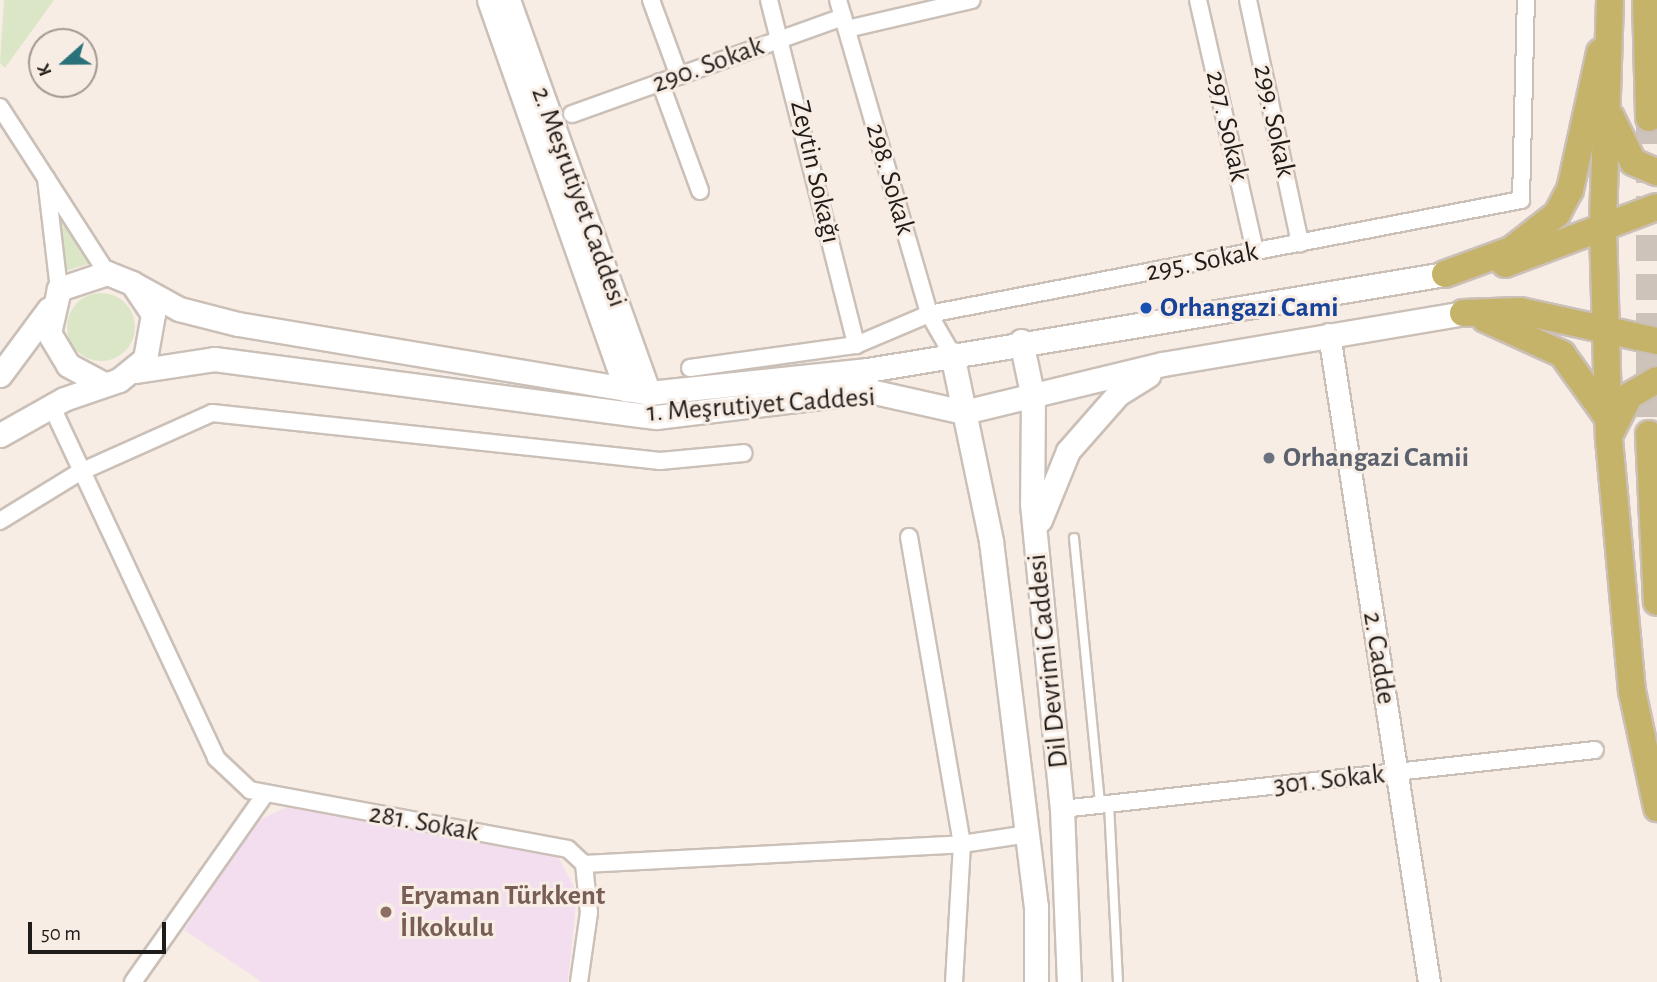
<!DOCTYPE html>
<meta charset="utf-8">
<style>
body{margin:0}
#map{position:relative;width:1657px;height:982px;overflow:hidden;background:#f8ede4;font-family:"Alegreya Sans",sans-serif}
div>[style]{position:absolute}
[style*='--x']{left:calc(var(--x)*1px);top:calc(var(--y)*1px);width:calc(var(--w)*1px);rotate:calc(var(--a)*1deg)}
.education>*{inset:0;background:#f2deee}
.green>*{inset:0;background:#dbe6c7}
.round{border-radius:50%}
.trunk-tunnel>*{height:26px;margin-top:-13px;transform-origin:0;background:repeating-linear-gradient(90deg,#cdc3bb 0 26px,transparent 0 39px)}
.roads{filter:drop-shadow(2px 0 #cbc0b8) drop-shadow(-2px 0 #cbc0b8) drop-shadow(0 2px #cbc0b8) drop-shadow(0 -2px #cbc0b8)}
.service>*{height:8px;margin:-4px;padding:0 4px;transform-origin:4px;border-radius:4px;background:#fff}
.minor>*{height:16px;margin:-8px;padding:0 8px;transform-origin:8px;border-radius:8px;background:#fff}
.tertiary>*{height:21px;margin:-10.5px;padding:0 10.5px;transform-origin:10.5px;border-radius:10.5px;background:#fff}
.secondary>*{height:23px;margin:-11.5px;padding:0 11.5px;transform-origin:11.5px;border-radius:11.5px;background:#fff}
.trunk>*{height:26px;margin:-13px;padding:0 13px;transform-origin:13px;border-radius:13px;background:#c6b36a}
.dots>*{width:19px;height:19px;translate:-50% -50%;box-sizing:border-box;border:4px solid #f8ede4;border-radius:50%}
span{translate:-50% -50%;white-space:nowrap;text-align:center;line-height:1.15;-webkit-text-stroke:6px #f8ede4;paint-order:stroke}
.street-label{font-size:28px;color:#201c19}
.transit-label{font-size:28px;color:#164399;font-weight:700}
.left{translate:0 -50%;text-align:left}
.worship-label{font-size:28px;color:#5b616d;font-weight:700}
.education-label{font-size:28px;color:#785e54;font-weight:700}
.north{position:absolute;left:28px;top:28px;width:70px;height:70px;box-sizing:border-box;background:#f8ede4;border:2px solid #a29993;border-radius:50%;rotate:249deg;font-size:19px;font-weight:700;line-height:28px;text-align:center;color:#201c19}
.north::after{content:'';display:block;margin:auto;width:24px;height:32px;background:#29727a;clip-path:polygon(50% 0,100% 100%,50% 72%,0 100%)}
.scale{position:absolute;left:28px;top:922px;width:138px;height:32px;box-sizing:border-box;border:4px solid #201c19;border-top:0;padding-left:9px;font-size:21px;line-height:24px;white-space:nowrap;color:#201c19;-webkit-text-stroke:5px #f8ede4;paint-order:stroke}
</style>
<div id="map">
<div class="education">
<div style="clip-path:polygon(287px 807px,558px 857px,577px 893px,568px 982px,262px 982px,184px 930px,257px 821px)"></div>
</div>
<div class="green">
<div style="clip-path:polygon(4px 0,54px 0,5px 68px,0 63px)"></div>
<div style="clip-path:polygon(58px 207px,92px 263px,65px 271px)"></div>
<div class="round" style="left:67px;top:293px;width:68px;height:68px"></div>
</div>
<div class="trunk-tunnel">
<div style="--x:1649;--y:118;--w:316;--a:90"></div>
</div>
<div class="roads">
<div class="service">
<div style="--x:1074;--y:538;--w:268;--a:84.4"></div>
<div style="--x:1109;--y:804;--w:178;--a:87.1"></div>
</div>
<div class="minor">
<div style="--x:651;--y:0;--w:81;--a:69.8"></div>
<div style="--x:769;--y:0;--w:356;--a:75.8"></div>
<div style="--x:838;--y:0;--w:327;--a:73.8"></div>
<div style="--x:929;--y:314;--w:46;--a:60.1"></div>
<div style="--x:1198;--y:0;--w:257;--a:77.2"></div>
<div style="--x:1248;--y:0;--w:249;--a:77.9"></div>
<div style="--x:847;--y:29;--w:128;--a:-13.1"></div>
<div style="--x:660;--y:82;--w:116;--a:69.8"></div>
<div style="--x:0;--y:107;--w:85;--a:57.1"></div>
<div style="--x:572;--y:114;--w:288;--a:-19.7"></div>
<div style="--x:59;--y:289;--w:112;--a:-96.7"></div>
<div style="--x:46;--y:178;--w:113;--a:57.3"></div>
<div style="--x:690;--y:368;--w:168;--a:-7.9"></div>
<div style="--x:856;--y:345;--w:79;--a:-23"></div>
<div style="--x:929;--y:314;--w:603;--a:-10.9"></div>
<div style="--x:1521;--y:200;--w:200;--a:-88.6"></div>
<div style="--x:51;--y:405;--w:390;--a:64.9"></div>
<div style="--x:216;--y:758;--w:47;--a:43.3"></div>
<div style="--x:250;--y:790;--w:323;--a:10.5"></div>
<div style="--x:568;--y:849;--w:22;--a:43"></div>
<div style="--x:584;--y:864;--w:379;--a:-3"></div>
<div style="--x:962;--y:844;--w:67;--a:-8.6"></div>
<div style="--x:0;--y:521;--w:92;--a:-31.6"></div>
<div style="--x:78;--y:473;--w:147;--a:-24.1"></div>
<div style="--x:212;--y:413;--w:451;--a:6.1"></div>
<div style="--x:660;--y:461;--w:84;--a:-5.4"></div>
<div style="--x:909;--y:537;--w:312;--a:80.2"></div>
<div style="--x:962;--y:844;--w:138;--a:93.3"></div>
<div style="--x:1062;--y:809;--w:536;--a:-6.32"></div>
<div style="--x:133;--y:982;--w:230;--a:-54.9"></div>
<div style="--x:579;--y:982;--w:70;--a:-81.8"></div>
<div style="--x:589;--y:913;--w:49;--a:-95.8"></div>
</div>
<div class="tertiary">
<div style="--x:1329;--y:334;--w:656;--a:81.23"></div>
</div>
<div class="secondary">
<div style="--x:489;--y:0;--w:413;--a:70.6"></div>
<div style="--x:508;--y:0;--w:418;--a:70.3"></div>
<div style="--x:132;--y:283;--w:54;--a:29"></div>
<div style="--x:179;--y:309;--w:61;--a:14.3"></div>
<div style="--x:238;--y:324;--w:417;--a:9.5"></div>
<div style="--x:649;--y:393;--w:220;--a:-6"></div>
<div style="--x:868;--y:370;--w:585;--a:-9.45"></div>
<div style="--x:1021;--y:341;--w:58;--a:78.1"></div>
<div style="--x:1033;--y:398;--w:106;--a:90.5"></div>
<div style="--x:1032;--y:504;--w:306;--a:84.4"></div>
<div style="--x:1062;--y:809;--w:173;--a:87.7"></div>
<div style="--x:952;--y:354;--w:191;--a:78.2"></div>
<div style="--x:991;--y:541;--w:368;--a:83"></div>
<div style="--x:1036;--y:906;--w:76;--a:90"></div>
<div style="--x:136;--y:371;--w:79;--a:-8.7"></div>
<div style="--x:214;--y:359;--w:446;--a:7.5"></div>
<div style="--x:656;--y:417;--w:216;--a:-6.9"></div>
<div style="--x:870;--y:391;--w:96;--a:12.6"></div>
<div style="--x:964;--y:412;--w:205;--a:-13.6"></div>
<div style="--x:1163;--y:364;--w:304;--a:-9.6"></div>
<div style="--x:0;--y:375;--w:82;--a:-53.4"></div>
<div style="--x:0;--y:435;--w:73;--a:-29.4"></div>
<div style="--x:64;--y:399;--w:58;--a:-19.1"></div>
<div style="--x:119;--y:380;--w:33;--a:-39"></div>
<div style="--x:145;--y:359;--w:46;--a:-79.9"></div>
<div style="--x:153;--y:314;--w:37;--a:-124"></div>
<div style="--x:132;--y:283;--w:27;--a:-158"></div>
<div style="--x:107;--y:273;--w:51;--a:161.6"></div>
<div style="--x:59;--y:289;--w:45;--a:102.8"></div>
<div style="--x:49;--y:333;--w:37;--a:59"></div>
<div style="--x:68;--y:365;--w:40;--a:28"></div>
<div style="--x:1040;--y:520;--w:74;--a:-67.9"></div>
<div style="--x:1068;--y:451;--w:76;--a:-48.7"></div>
<div style="--x:1118;--y:394;--w:36;--a:-32"></div>
</div>
<div class="trunk">
<div style="--x:1610;--y:0;--w:227;--a:91.8"></div>
<div style="--x:1603;--y:227;--w:212;--a:88.4"></div>
<div style="--x:1609;--y:439;--w:253;--a:84.8"></div>
<div style="--x:1632;--y:691;--w:120;--a:77.9"></div>
<div style="--x:1646;--y:0;--w:118;--a:88.5"></div>
<div style="--x:1611;--y:117;--w:50;--a:63.9"></div>
<div style="--x:1633;--y:162;--w:26;--a:23"></div>
<div style="--x:1505;--y:264;--w:162;--a:-20.6"></div>
<div style="--x:1445;--y:274;--w:70;--a:-20"></div>
<div style="--x:1511;--y:250;--w:58;--a:-38"></div>
<div style="--x:1557;--y:214;--w:27;--a:-62"></div>
<div style="--x:1570;--y:190;--w:141;--a:-77.7"></div>
<div style="--x:1463;--y:313;--w:57;--a:-2"></div>
<div style="--x:1520;--y:311;--w:140;--a:12.4"></div>
<div style="--x:1485;--y:319;--w:85;--a:24.4"></div>
<div style="--x:1562;--y:354;--w:75;--a:54.2"></div>
<div style="--x:1612;--y:430;--w:38;--a:-63"></div>
<div style="--x:1629;--y:396;--w:32;--a:-30"></div>
<div style="--x:1649;--y:434;--w:168;--a:87.3"></div>
</div>
</div>
<div class="dots">
<div style="left:1146px;top:308px;background:#1a4fb4"></div>
<div style="left:1269px;top:458px;background:#6b7280"></div>
<div style="left:386px;top:912px;background:#8d6e63"></div>
</div>
<div class="street-label">
<span style="left:708px;top:65px;rotate:-20deg">290. Sokak</span>
<span style="left:1274px;top:121px;rotate:78deg">299. Sokak</span>
<span style="left:1227px;top:126px;rotate:77deg">297. Sokak</span>
<span style="left:815px;top:172px;rotate:77deg">Zeytin Sokağı</span>
<span style="left:890px;top:179px;rotate:74deg">298. Sokak</span>
<span style="left:579px;top:197px;rotate:70deg">2. Meşrutiyet Caddesi</span>
<span style="left:1202px;top:262px;rotate:-11deg">295. Sokak</span>
<span style="left:761px;top:405px;rotate:-4deg">1. Meşrutiyet Caddesi</span>
<span style="left:1379px;top:658px;rotate:81deg">2. Cadde</span>
<span style="left:1048px;top:661px;rotate:-96deg">Dil Devrimi Caddesi</span>
<span style="left:1329px;top:780px;rotate:-6deg">301. Sokak</span>
<span style="left:424px;top:823px;rotate:10deg">281. Sokak</span>
</div>
<div class="transit-label">
<span class="left" style="left:1160px;top:308px">Orhangazi Cami</span>
</div>
<div class="worship-label">
<span class="left" style="left:1283px;top:458px">Orhangazi Camii</span>
</div>
<div class="education-label">
<span class="left" style="left:400px;top:912px">Eryaman Türkkent<br>İlkokulu</span>
</div>
<div class="north">K</div>
<div class="scale">50 m</div>
</div>
